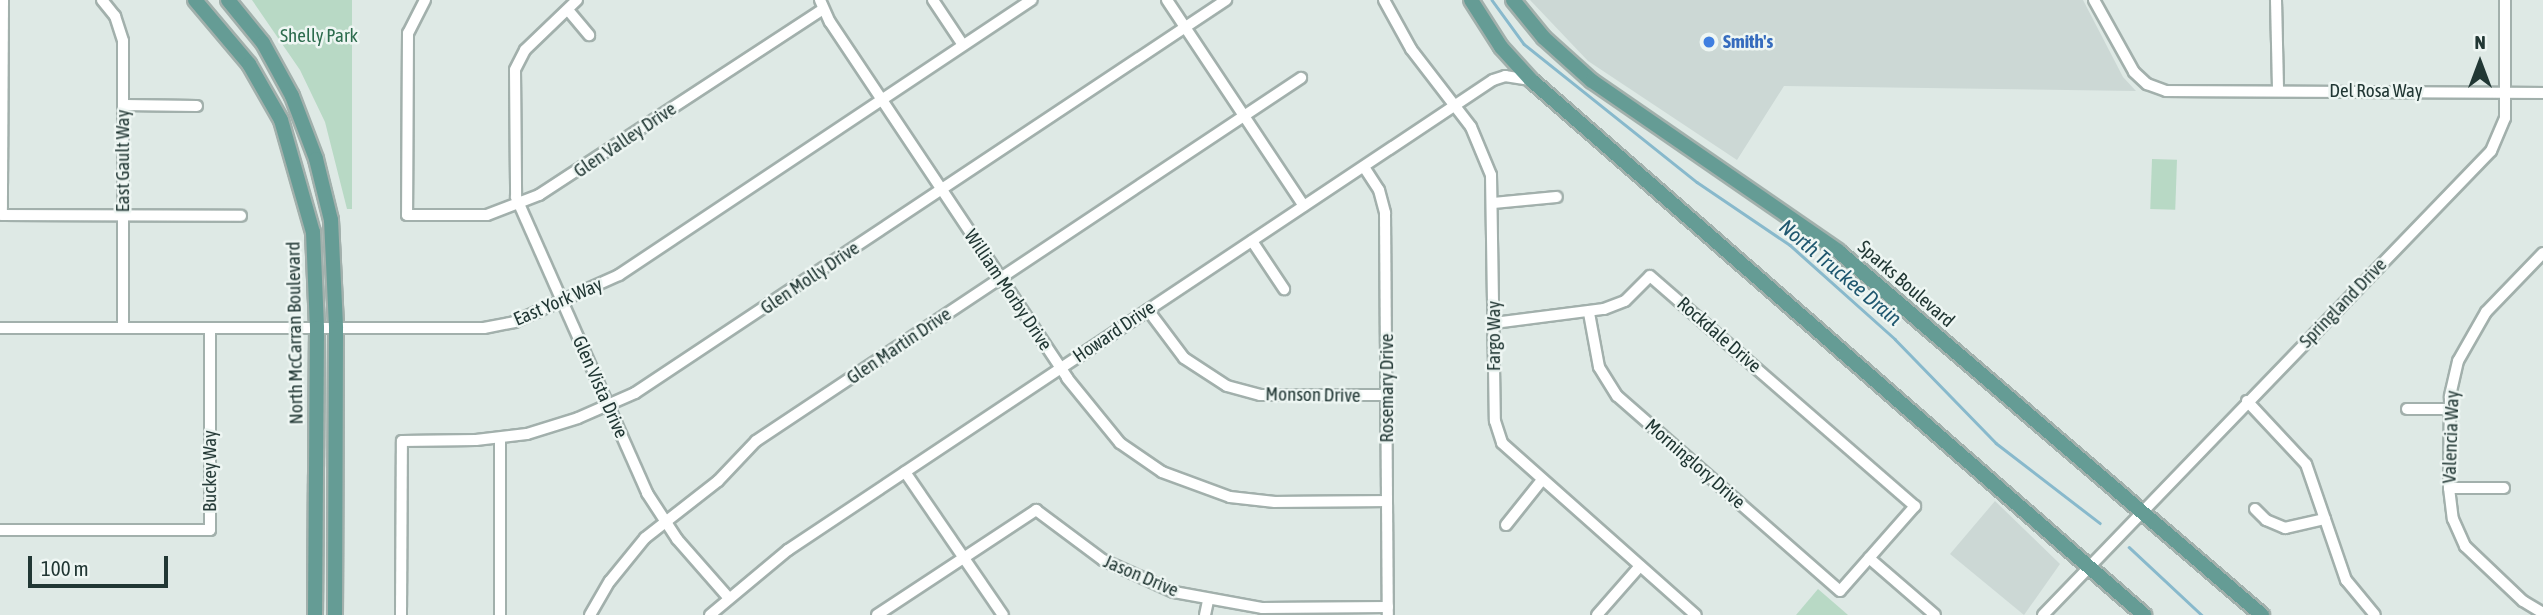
<!DOCTYPE html>
<style>
body{margin:0}
#map{position:relative;width:2543px;height:615px;overflow:hidden;background:#dee9e5;font-family:"Asap Condensed",sans-serif}
div>[style]{position:absolute}
[style*='--x']{left:calc(var(--x)*1px);top:calc(var(--y)*1px);width:calc(var(--w)*1px);rotate:calc(var(--a)*1deg)}
.built>*{inset:0;background:#ccd8d5}
.green>*{inset:0;background:#b8d9c5;transform-origin:0 0}
.stream>*{height:2.5px;margin:-1.25px;padding:0 1.25px;transform-origin:1.25px;border-radius:1.25px;background:#88b9cc}
.roads{filter:drop-shadow(2px 0 #a2b0ac) drop-shadow(-2px 0 #a2b0ac) drop-shadow(0 2px #a2b0ac) drop-shadow(0 -2px #a2b0ac)}
.minor>*{height:10px;margin:-5px;padding:0 5px;transform-origin:5px;border-radius:5px;background:#fff}
.major>*{height:14px;margin:-7px;padding:0 7px;transform-origin:7px;border-radius:7px;background:#659c95}
.dots>*{width:19px;height:19px;translate:-50% -50%;box-sizing:border-box;border:4px solid #eef6f3;border-radius:50%}
span{translate:-50% -50%;white-space:nowrap;text-align:center;line-height:1.15;-webkit-text-stroke:5px #eef6f3;paint-order:stroke}
.park-label{font-size:19px;color:#2d6c4e}
.shop-label{font-size:19px;color:#366cbe;font-weight:700}
.left{translate:0 -50%;text-align:left}
.street-label{font-size:19px;color:#213734}
.water-label{font-size:21px;color:#1f576f;font-style:italic}
.north{position:absolute;left:2445px;top:28px;width:70px;height:70px;-webkit-text-stroke:5px #eef6f3;paint-order:stroke;rotate:0deg;font-size:19px;font-weight:700;line-height:28px;text-align:center;color:#213734}
.north::after{content:'';display:block;margin:auto;width:24px;height:32px;background:#213734;clip-path:polygon(50% 0,100% 100%,50% 72%,0 100%)}
.scale{position:absolute;left:28px;top:556px;width:140px;height:32px;box-sizing:border-box;border:4px solid #213734;border-top:0;padding-left:9px;font-size:21px;line-height:24px;white-space:nowrap;color:#213734;-webkit-text-stroke:5px #eef6f3;paint-order:stroke}
</style>
<div id="map">
<div class="built">
<div style="clip-path:polygon(1530px 0,2083px 0,2123px 77px,2136px 91px,1784px 86px,1737px 160px,1588px 61px)"></div>
<div style="clip-path:polygon(1995px 501px,2060px 564px,2024px 615px,1950px 554px)"></div>
</div>
<div class="green">
<div style="clip-path:polygon(252px 0,352px 0,352px 209px,347px 209px,325px 122px,300px 70px)"></div>
<div style="left:2152px;top:159px;width:25px;height:50px;rotate:2deg"></div>
<div style="clip-path:polygon(1818px 589px,1840px 608px,1848px 615px,1796px 615px)"></div>
</div>
<div class="stream">
<div style="--x:1492;--y:0;--w:54;--a:54"></div>
<div style="--x:1524;--y:44;--w:221;--a:38.6"></div>
<div style="--x:1697;--y:182;--w:112;--a:34.1"></div>
<div style="--x:1790;--y:245;--w:141;--a:41.8"></div>
<div style="--x:1895;--y:339;--w:145;--a:45.8"></div>
<div style="--x:1996;--y:443;--w:131;--a:37.6"></div>
<div style="--x:2129;--y:547;--w:100;--a:43"></div>
</div>
<div class="roads">
<div class="minor">
<div style="--x:3;--y:0;--w:215;--a:90.3"></div>
<div style="--x:2;--y:215;--w:239;--a:0.2"></div>
<div style="--x:102;--y:0;--w:21;--a:51"></div>
<div style="--x:115;--y:16;--w:26;--a:72"></div>
<div style="--x:123;--y:41;--w:287;--a:90"></div>
<div style="--x:425;--y:0;--w:37;--a:117"></div>
<div style="--x:408;--y:33;--w:182;--a:90.3"></div>
<div style="--x:407;--y:215;--w:80;--a:0"></div>
<div style="--x:487;--y:215;--w:56;--a:-21"></div>
<div style="--x:539;--y:195;--w:339;--a:-33.2"></div>
<div style="--x:577;--y:0;--w:72;--a:136.1"></div>
<div style="--x:525;--y:50;--w:22;--a:117"></div>
<div style="--x:515;--y:70;--w:127;--a:89.5"></div>
<div style="--x:516;--y:197;--w:324;--a:66.1"></div>
<div style="--x:647;--y:493;--w:55;--a:56.9"></div>
<div style="--x:677;--y:539;--w:77;--a:48.7"></div>
<div style="--x:820;--y:0;--w:24;--a:66"></div>
<div style="--x:830;--y:22;--w:428;--a:56.3"></div>
<div style="--x:1067;--y:378;--w:84;--a:50.8"></div>
<div style="--x:1120;--y:443;--w:51;--a:34.6"></div>
<div style="--x:1162;--y:472;--w:72;--a:20.2"></div>
<div style="--x:1230;--y:497;--w:45;--a:6.3"></div>
<div style="--x:1275;--y:502;--w:112;--a:-0.5"></div>
<div style="--x:933;--y:0;--w:54;--a:56.3"></div>
<div style="--x:1167;--y:0;--w:247;--a:56.4"></div>
<div style="--x:1384;--y:0;--w:56;--a:61.1"></div>
<div style="--x:1411;--y:49;--w:98;--a:52.4"></div>
<div style="--x:1471;--y:127;--w:52;--a:67.4"></div>
<div style="--x:1491;--y:175;--w:246;--a:89.1"></div>
<div style="--x:1495;--y:421;--w:23;--a:72"></div>
<div style="--x:1502;--y:443;--w:259;--a:41.6"></div>
<div style="--x:2094;--y:0;--w:82;--a:60.9"></div>
<div style="--x:2134;--y:72;--w:18;--a:43"></div>
<div style="--x:2147;--y:84;--w:20;--a:20"></div>
<div style="--x:2166;--y:91;--w:377;--a:0.3"></div>
<div style="--x:2276;--y:0;--w:91;--a:88.7"></div>
<div style="--x:568;--y:10;--w:33;--a:50"></div>
<div style="--x:124;--y:105;--w:73;--a:0.8"></div>
<div style="--x:1364;--y:167;--w:27;--a:57"></div>
<div style="--x:1379;--y:190;--w:24;--a:75"></div>
<div style="--x:1385;--y:213;--w:402;--a:89.6"></div>
<div style="--x:1493;--y:203;--w:64;--a:-5.4"></div>
<div style="--x:1252;--y:241;--w:58;--a:56.3"></div>
<div style="--x:2543;--y:253;--w:82;--a:134"></div>
<div style="--x:2486;--y:312;--w:56;--a:119.7"></div>
<div style="--x:2458;--y:361;--w:37;--a:103"></div>
<div style="--x:2450;--y:397;--w:91;--a:90.6"></div>
<div style="--x:2449;--y:488;--w:31;--a:83"></div>
<div style="--x:2453;--y:519;--w:30;--a:66"></div>
<div style="--x:2465;--y:546;--w:80;--a:43.5"></div>
<div style="--x:2523;--y:601;--w:23;--a:31"></div>
<div style="--x:1148;--y:310;--w:60;--a:53.1"></div>
<div style="--x:1184;--y:358;--w:51;--a:33.1"></div>
<div style="--x:1227;--y:386;--w:34;--a:15"></div>
<div style="--x:1260;--y:395;--w:127;--a:0"></div>
<div style="--x:1494;--y:323;--w:111;--a:-7.3"></div>
<div style="--x:1604;--y:309;--w:22;--a:-21"></div>
<div style="--x:1625;--y:301;--w:35;--a:-45"></div>
<div style="--x:1650;--y:276;--w:351;--a:41"></div>
<div style="--x:1915;--y:506;--w:113;--a:131.4"></div>
<div style="--x:1840;--y:591;--w:296;--a:-138.8"></div>
<div style="--x:1617;--y:396;--w:34;--a:-122"></div>
<div style="--x:1599;--y:367;--w:55;--a:-100.5"></div>
<div style="--x:0;--y:328;--w:484;--a:0"></div>
<div style="--x:484;--y:328;--w:31;--a:-11"></div>
<div style="--x:514;--y:322;--w:115;--a:-24.1"></div>
<div style="--x:619;--y:275;--w:496;--a:-33.7"></div>
<div style="--x:2247;--y:401;--w:86;--a:46.9"></div>
<div style="--x:2306;--y:464;--w:123;--a:71"></div>
<div style="--x:2346;--y:580;--w:45;--a:50.4"></div>
<div style="--x:2407;--y:409;--w:43;--a:0"></div>
<div style="--x:905;--y:472;--w:173;--a:55.6"></div>
<div style="--x:2449;--y:488;--w:55;--a:0"></div>
<div style="--x:2255;--y:509;--w:16;--a:45"></div>
<div style="--x:2266;--y:520;--w:21;--a:23"></div>
<div style="--x:2285;--y:528;--w:41;--a:-12.7"></div>
<div style="--x:1506;--y:525;--w:58;--a:-51.3"></div>
<div style="--x:0;--y:530;--w:210;--a:0"></div>
<div style="--x:210;--y:530;--w:202;--a:-90"></div>
<div style="--x:1869;--y:558;--w:87;--a:40.8"></div>
<div style="--x:401;--y:615;--w:174;--a:-89.7"></div>
<div style="--x:402;--y:441;--w:74;--a:-0.8"></div>
<div style="--x:476;--y:440;--w:51;--a:-6.7"></div>
<div style="--x:527;--y:434;--w:53;--a:-17.4"></div>
<div style="--x:578;--y:418;--w:62;--a:-23.7"></div>
<div style="--x:635;--y:393;--w:710;--a:-33.62"></div>
<div style="--x:500;--y:615;--w:177;--a:-90"></div>
<div style="--x:590;--y:615;--w:39;--a:-60"></div>
<div style="--x:610;--y:581;--w:55;--a:-50.9"></div>
<div style="--x:645;--y:538;--w:93;--a:-38"></div>
<div style="--x:718;--y:481;--w:55;--a:-46.5"></div>
<div style="--x:756;--y:441;--w:655;--a:-33.67"></div>
<div style="--x:710;--y:615;--w:102;--a:-39.8"></div>
<div style="--x:788;--y:550;--w:847;--a:-33.69"></div>
<div style="--x:1493;--y:80;--w:13;--a:-18"></div>
<div style="--x:1505;--y:76;--w:26;--a:9"></div>
<div style="--x:877;--y:615;--w:191;--a:-33.4"></div>
<div style="--x:1036;--y:510;--w:84;--a:36.7"></div>
<div style="--x:1103;--y:560;--w:78;--a:24.3"></div>
<div style="--x:1174;--y:592;--w:89;--a:10.3"></div>
<div style="--x:1262;--y:608;--w:126;--a:-0.5"></div>
<div style="--x:1205;--y:615;--w:14;--a:-78"></div>
<div style="--x:1597;--y:615;--w:65;--a:-48.7"></div>
<div style="--x:2043;--y:615;--w:645;--a:-46.01"></div>
<div style="--x:2491;--y:151;--w:36;--a:-67"></div>
<div style="--x:2505;--y:118;--w:118;--a:-90"></div>
</div>
<div class="major">
<div style="--x:195;--y:0;--w:84;--a:49.8"></div>
<div style="--x:249;--y:64;--w:64;--a:60.3"></div>
<div style="--x:281;--y:120;--w:116;--a:74.1"></div>
<div style="--x:313;--y:232;--w:96;--a:87.6"></div>
<div style="--x:317;--y:328;--w:287;--a:90.4"></div>
<div style="--x:228;--y:0;--w:55;--a:50.9"></div>
<div style="--x:263;--y:43;--w:60;--a:61.3"></div>
<div style="--x:292;--y:96;--w:67;--a:69.1"></div>
<div style="--x:316;--y:159;--w:63;--a:76.2"></div>
<div style="--x:331;--y:220;--w:108;--a:87.3"></div>
<div style="--x:336;--y:328;--w:287;--a:90.2"></div>
<div style="--x:1471;--y:0;--w:56;--a:57.4"></div>
<div style="--x:1501;--y:47;--w:45;--a:47.7"></div>
<div style="--x:1531;--y:80;--w:814;--a:41.11"></div>
<div style="--x:1513;--y:0;--w:49;--a:50.8"></div>
<div style="--x:1544;--y:38;--w:64;--a:41.9"></div>
<div style="--x:1592;--y:81;--w:299;--a:34.6"></div>
<div style="--x:1838;--y:251;--w:559;--a:40.65"></div>
</div>
</div>
<div class="dots">
<div style="left:1709px;top:42px;background:#3f7fe0"></div>
</div>
<div class="park-label">
<span style="left:319px;top:36px">Shelly Park</span>
</div>
<div class="shop-label">
<span class="left" style="left:1723px;top:42px">Smith's</span>
</div>
<div class="street-label">
<span style="left:2376px;top:91px">Del Rosa Way</span>
<span style="left:625px;top:140px;rotate:-34deg">Glen Valley Drive</span>
<span style="left:123px;top:161px;rotate:-90deg">East Gault Way</span>
<span style="left:810px;top:278px;rotate:-34deg">Glen Molly Drive</span>
<span style="left:1906px;top:284px;rotate:41deg">Sparks Boulevard</span>
<span style="left:1008px;top:290px;rotate:56deg">William Morby Drive</span>
<span style="left:558px;top:302px;rotate:-23deg">East York Way</span>
<span style="left:2343px;top:303px;rotate:-46deg">Springland Drive</span>
<span style="left:1114px;top:332px;rotate:-34deg">Howard Drive</span>
<span style="left:295px;top:333px;rotate:-91deg">North McCarran Boulevard</span>
<span style="left:1719px;top:335px;rotate:41deg">Rockdale Drive</span>
<span style="left:1494px;top:336px;rotate:-90deg">Fargo Way</span>
<span style="left:899px;top:346px;rotate:-34deg">Glen Martin Drive</span>
<span style="left:600px;top:387px;rotate:66deg">Glen Vista Drive</span>
<span style="left:1387px;top:388px;rotate:-90deg">Rosemary Drive</span>
<span style="left:1313px;top:395px;rotate:1deg">Monson Drive</span>
<span style="left:2451px;top:437px;rotate:-88deg">Valencia Way</span>
<span style="left:1695px;top:464px;rotate:41deg">Morninglory Drive</span>
<span style="left:210px;top:471px;rotate:-90deg">Buckey Way</span>
<span style="left:1141px;top:576px;rotate:23deg">Jason Drive</span>
</div>
<div class="water-label">
<span style="left:1841px;top:272px;rotate:40deg">North Truckee Drain</span>
</div>
<div class="north">N</div>
<div class="scale">100 m</div>
</div>
